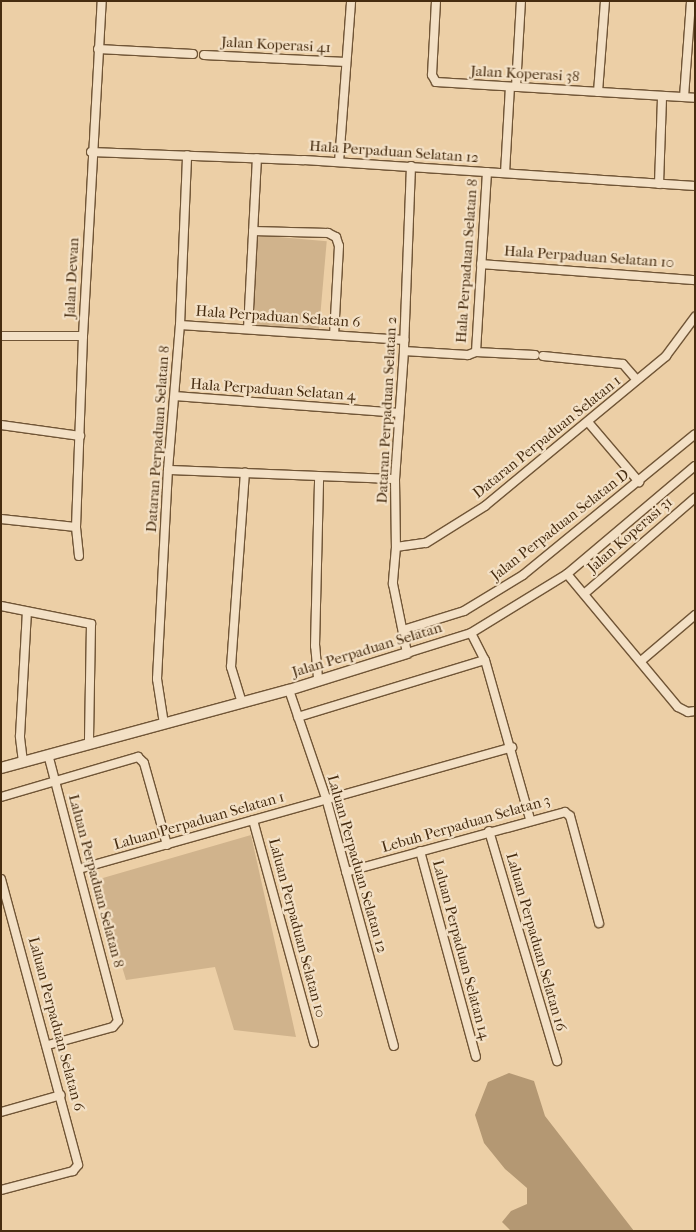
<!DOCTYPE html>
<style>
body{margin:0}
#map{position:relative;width:696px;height:1232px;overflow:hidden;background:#eccfa6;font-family:"IM FELL French Canon",serif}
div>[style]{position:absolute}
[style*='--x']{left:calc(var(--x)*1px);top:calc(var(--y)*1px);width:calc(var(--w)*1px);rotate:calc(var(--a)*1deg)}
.green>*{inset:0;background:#d0b38c;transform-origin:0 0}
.water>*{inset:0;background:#b49873}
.roads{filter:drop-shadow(1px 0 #705536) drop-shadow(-1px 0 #705536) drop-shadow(0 1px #705536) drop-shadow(0 -1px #705536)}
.minor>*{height:8px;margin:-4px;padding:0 4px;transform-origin:4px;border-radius:4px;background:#f3e0c5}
.tertiary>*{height:10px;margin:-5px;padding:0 5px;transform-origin:5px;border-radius:5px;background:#f3e0c5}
span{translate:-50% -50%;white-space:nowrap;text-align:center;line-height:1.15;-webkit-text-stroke:4.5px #f3e0c5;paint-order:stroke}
.street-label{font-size:15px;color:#462c10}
.frame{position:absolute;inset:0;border:2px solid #462c10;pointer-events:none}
</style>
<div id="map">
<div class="green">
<div style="left:256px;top:235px;width:71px;height:92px;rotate:5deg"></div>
<div style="clip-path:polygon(251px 835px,296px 1037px,234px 1030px,215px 967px,126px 980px,96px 880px)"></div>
</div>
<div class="water">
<div style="clip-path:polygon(509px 1073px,534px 1081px,545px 1116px,634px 1231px,511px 1231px,502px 1222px,511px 1211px,527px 1204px,527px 1188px,505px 1169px,484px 1143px,475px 1115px,488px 1082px)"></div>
</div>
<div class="roads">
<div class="minor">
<div style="--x:436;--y:1;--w:74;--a:93.1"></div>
<div style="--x:432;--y:75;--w:8;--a:60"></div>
<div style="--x:436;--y:82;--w:259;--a:3.5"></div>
<div style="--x:98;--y:49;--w:95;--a:3"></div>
<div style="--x:204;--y:55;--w:142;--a:2.8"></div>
<div style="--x:516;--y:87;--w:86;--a:-86.7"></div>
<div style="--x:598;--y:92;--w:91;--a:-85.6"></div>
<div style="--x:684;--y:97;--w:96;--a:-85.8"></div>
<div style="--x:91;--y:152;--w:213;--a:2.2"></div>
<div style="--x:304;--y:160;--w:392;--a:3.8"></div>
<div style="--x:339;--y:162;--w:161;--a:-85.7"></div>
<div style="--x:411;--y:166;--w:185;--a:92.2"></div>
<div style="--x:404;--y:351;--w:128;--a:94"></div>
<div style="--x:395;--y:479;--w:68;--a:89.2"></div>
<div style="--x:396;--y:547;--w:37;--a:95"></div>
<div style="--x:393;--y:584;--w:70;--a:78.5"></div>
<div style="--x:407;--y:653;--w:67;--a:-17.4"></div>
<div style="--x:471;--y:633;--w:113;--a:-31.6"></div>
<div style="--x:567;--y:574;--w:167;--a:-40.2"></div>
<div style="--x:487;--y:172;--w:180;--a:93.5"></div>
<div style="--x:476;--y:352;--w:59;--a:2.9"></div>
<div style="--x:505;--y:173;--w:86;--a:-86.7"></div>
<div style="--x:659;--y:184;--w:88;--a:-88"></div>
<div style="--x:253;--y:231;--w:75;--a:1.5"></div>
<div style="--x:328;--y:233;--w:9;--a:27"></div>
<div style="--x:336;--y:237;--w:9;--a:72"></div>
<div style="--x:339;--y:246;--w:89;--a:93.2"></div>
<div style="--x:481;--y:264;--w:215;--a:4.3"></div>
<div style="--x:180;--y:325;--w:225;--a:3.8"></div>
<div style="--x:248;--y:329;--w:171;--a:-87"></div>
<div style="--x:1;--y:336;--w:82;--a:0"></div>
<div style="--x:404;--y:351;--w:64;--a:3.6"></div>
<div style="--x:468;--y:355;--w:9;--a:-21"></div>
<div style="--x:543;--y:356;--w:80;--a:5.7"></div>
<div style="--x:623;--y:364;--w:21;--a:49"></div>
<div style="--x:175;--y:396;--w:225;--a:4.3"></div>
<div style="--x:588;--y:422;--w:79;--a:49.6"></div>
<div style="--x:1;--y:425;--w:80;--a:7.9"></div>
<div style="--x:168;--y:470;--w:227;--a:2.3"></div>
<div style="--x:1;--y:519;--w:75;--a:6.1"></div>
<div style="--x:396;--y:547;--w:30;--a:-8"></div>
<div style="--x:426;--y:543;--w:70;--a:-32.1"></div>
<div style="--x:485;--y:506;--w:235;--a:-39.6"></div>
<div style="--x:666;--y:356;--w:49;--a:-53.4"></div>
<div style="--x:79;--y:556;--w:29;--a:-96"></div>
<div style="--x:76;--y:527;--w:191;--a:-87.9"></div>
<div style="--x:83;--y:336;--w:336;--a:-86.8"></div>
<div style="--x:567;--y:574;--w:173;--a:50.2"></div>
<div style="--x:678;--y:707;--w:11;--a:27"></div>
<div style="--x:688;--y:712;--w:7;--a:-8"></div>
<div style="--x:584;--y:594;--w:147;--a:-40.9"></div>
<div style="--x:1;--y:606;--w:92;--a:11.3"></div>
<div style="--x:91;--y:624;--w:120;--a:91"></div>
<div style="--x:403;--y:630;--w:64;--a:-17.3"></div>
<div style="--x:464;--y:611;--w:69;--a:-31.4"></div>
<div style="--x:523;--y:575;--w:222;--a:-39.3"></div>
<div style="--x:471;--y:633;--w:30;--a:63"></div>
<div style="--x:485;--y:660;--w:165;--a:74.2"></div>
<div style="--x:641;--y:661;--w:71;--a:-40.4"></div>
<div style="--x:318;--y:678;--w:32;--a:-95"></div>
<div style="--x:315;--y:646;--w:168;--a:-88.6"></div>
<div style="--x:289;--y:690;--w:114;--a:71.1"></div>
<div style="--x:326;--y:798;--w:257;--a:74.7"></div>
<div style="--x:242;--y:703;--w:38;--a:-107"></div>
<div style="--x:231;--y:667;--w:195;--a:-85.9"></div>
<div style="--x:298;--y:717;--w:195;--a:-17"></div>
<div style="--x:164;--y:724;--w:46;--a:-98.8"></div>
<div style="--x:157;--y:679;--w:209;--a:-87"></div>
<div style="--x:168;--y:470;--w:145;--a:-85.3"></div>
<div style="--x:180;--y:325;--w:170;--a:-87.6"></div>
<div style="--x:23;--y:762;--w:26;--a:-97"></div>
<div style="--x:20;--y:736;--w:124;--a:-86.8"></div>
<div style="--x:1;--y:797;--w:143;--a:-16.3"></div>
<div style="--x:138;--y:757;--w:8;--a:45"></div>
<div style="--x:144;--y:763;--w:85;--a:74.3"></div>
<div style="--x:253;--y:820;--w:231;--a:74.7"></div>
<div style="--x:489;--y:831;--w:240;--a:73.5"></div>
<div style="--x:420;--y:851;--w:213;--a:74.8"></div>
<div style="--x:79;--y:869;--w:450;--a:-15.7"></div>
<div style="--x:346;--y:872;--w:227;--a:-15.3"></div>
<div style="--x:565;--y:812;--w:6;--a:39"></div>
<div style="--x:570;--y:816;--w:111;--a:74.8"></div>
<div style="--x:1;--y:879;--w:296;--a:74.9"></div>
<div style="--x:78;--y:1165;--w:8;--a:130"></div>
<div style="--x:73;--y:1171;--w:74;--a:165.2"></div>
<div style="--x:48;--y:1045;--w:67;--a:-15.5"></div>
<div style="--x:113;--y:1027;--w:8;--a:-50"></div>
<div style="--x:118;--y:1021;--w:275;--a:-104.7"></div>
<div style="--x:1;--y:1112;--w:62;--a:-15.8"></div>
</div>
<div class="tertiary">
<div style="--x:1;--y:768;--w:298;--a:-15.2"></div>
<div style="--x:289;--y:690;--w:124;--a:-17.4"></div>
</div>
</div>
<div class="street-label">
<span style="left:276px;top:45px;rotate:3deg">Jalan Koperasi 41</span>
<span style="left:525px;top:74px;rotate:3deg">Jalan Koperasi 38</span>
<span style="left:394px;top:152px;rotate:4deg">Hala Perpaduan Selatan 12</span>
<span style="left:589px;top:257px;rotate:4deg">Hala Perpaduan Selatan 10</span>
<span style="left:467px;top:261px;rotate:-86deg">Hala Perpaduan Selatan 8</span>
<span style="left:72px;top:278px;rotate:-87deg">Jalan Dewan</span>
<span style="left:278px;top:317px;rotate:4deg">Hala Perpaduan Selatan 6</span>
<span style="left:273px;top:390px;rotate:4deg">Hala Perpaduan Selatan 4</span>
<span style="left:387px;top:410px;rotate:-87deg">Dataran Perpaduan Selatan 2</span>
<span style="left:547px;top:437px;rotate:-39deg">Dataran Perpaduan Selatan 1</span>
<span style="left:158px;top:439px;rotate:-86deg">Dataran Perpaduan Selatan 8</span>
<span style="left:560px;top:525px;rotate:-38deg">Jalan Perpaduan Selatan D</span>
<span style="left:630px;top:535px;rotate:-41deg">Jalan Koperasi 31</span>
<span style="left:367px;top:650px;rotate:-17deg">Jalan Perpaduan Selatan</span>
<span style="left:199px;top:821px;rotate:-16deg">Laluan Perpaduan Selatan 1</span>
<span style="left:466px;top:824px;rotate:-16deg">Lebuh Perpaduan Selatan 3</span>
<span style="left:357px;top:864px;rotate:74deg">Laluan Perpaduan Selatan 12</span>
<span style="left:96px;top:881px;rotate:75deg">Laluan Perpaduan Selatan 8</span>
<span style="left:297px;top:928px;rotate:75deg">Laluan Perpaduan Selatan 10</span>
<span style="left:536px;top:942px;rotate:74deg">Laluan Perpaduan Selatan 16</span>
<span style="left:461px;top:950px;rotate:75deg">Laluan Perpaduan Selatan 14</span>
<span style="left:56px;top:1024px;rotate:75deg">Laluan Perpaduan Selatan 6</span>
</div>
<div class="frame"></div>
</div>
